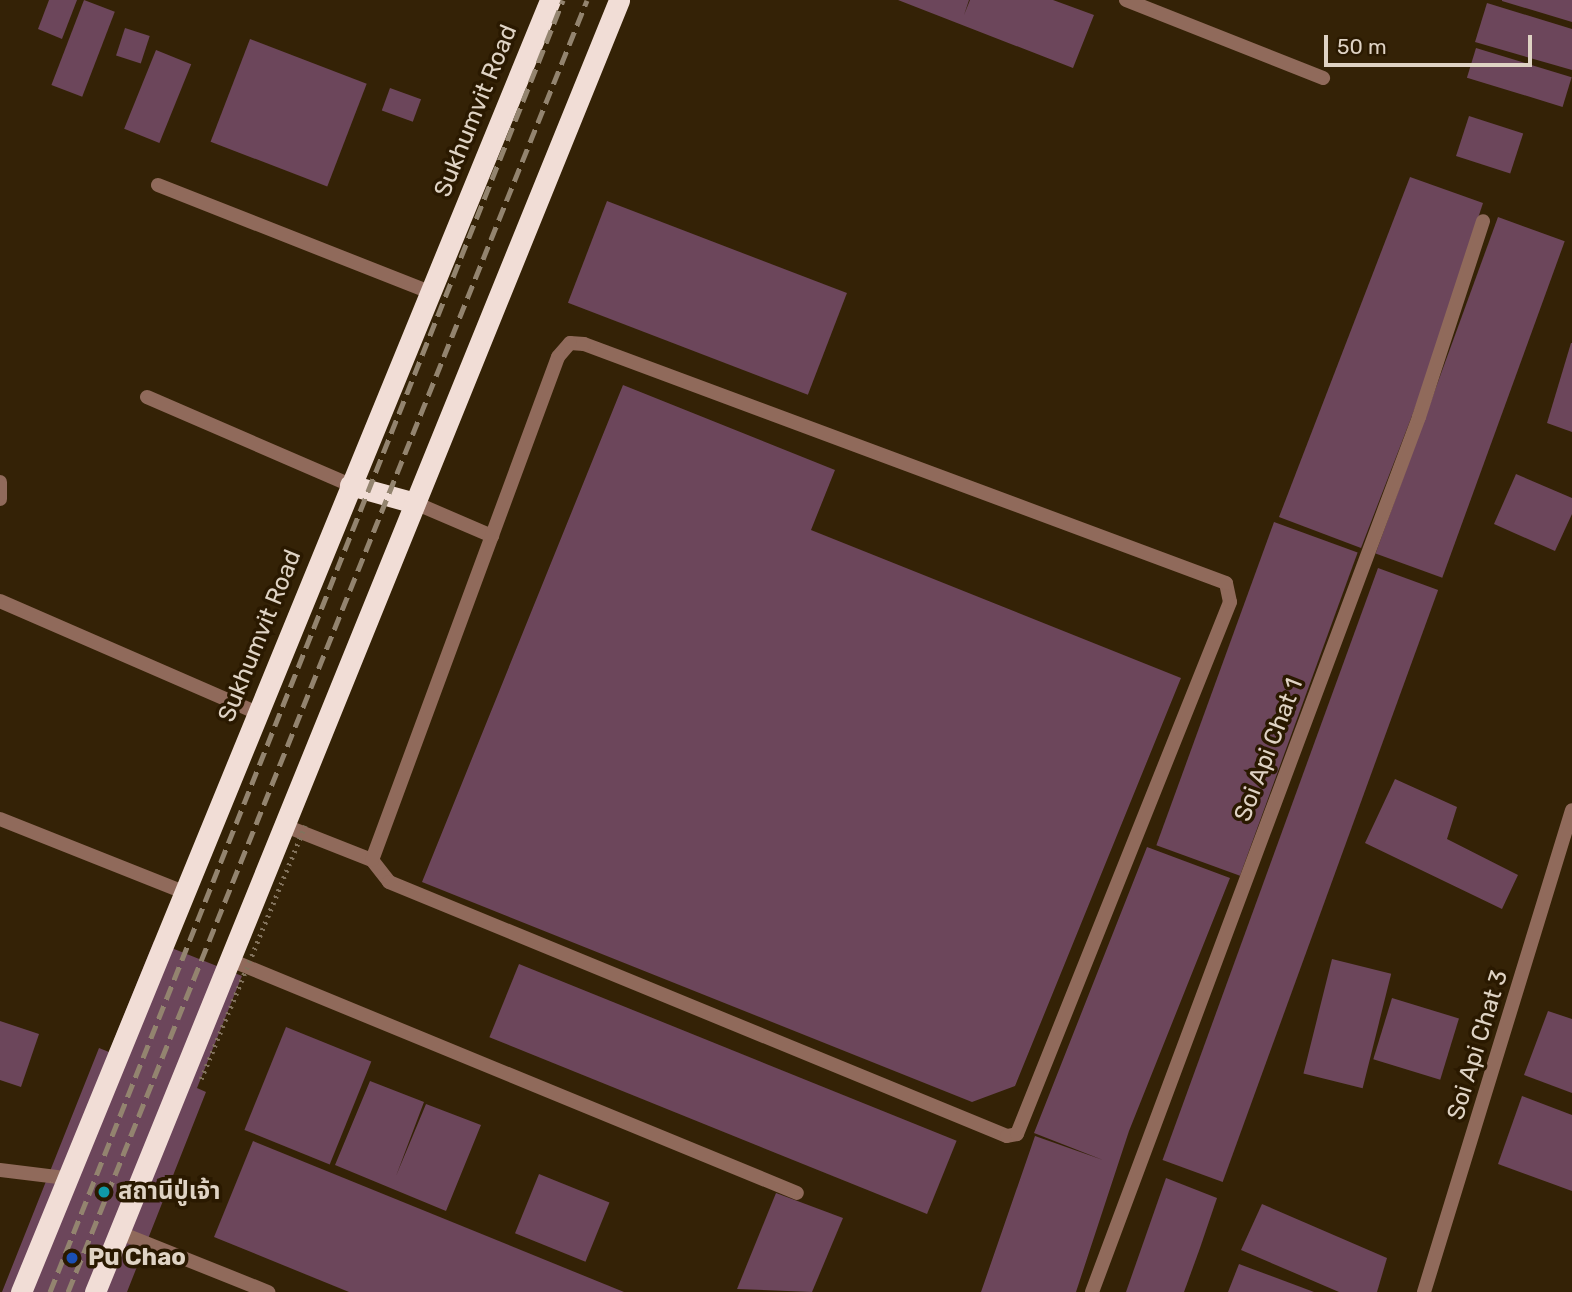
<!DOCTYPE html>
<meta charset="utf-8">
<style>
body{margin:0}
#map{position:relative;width:1572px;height:1292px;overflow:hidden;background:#342206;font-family:Rubik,"Noto Sans Thai",sans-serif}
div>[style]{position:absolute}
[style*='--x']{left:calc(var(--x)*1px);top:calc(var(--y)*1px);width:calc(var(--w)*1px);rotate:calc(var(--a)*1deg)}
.building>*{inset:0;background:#6c465b;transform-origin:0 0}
.lane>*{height:14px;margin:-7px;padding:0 7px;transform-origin:7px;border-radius:7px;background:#906a5b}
.street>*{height:14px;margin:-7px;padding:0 7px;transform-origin:7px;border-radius:7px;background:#906a5b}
.highway>*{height:21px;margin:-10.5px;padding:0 10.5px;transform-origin:10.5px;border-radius:10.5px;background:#f1ddd6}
.rail>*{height:5px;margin-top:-2.5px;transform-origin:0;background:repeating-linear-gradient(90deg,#93846f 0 14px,transparent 0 21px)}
.path-bridge>*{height:4.5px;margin-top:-2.25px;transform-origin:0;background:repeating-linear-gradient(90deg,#82725c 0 2px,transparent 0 7px)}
.dots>*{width:19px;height:19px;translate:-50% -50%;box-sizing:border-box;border:4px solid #2a1900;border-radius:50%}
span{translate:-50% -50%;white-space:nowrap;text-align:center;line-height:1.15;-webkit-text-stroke:7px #2a1900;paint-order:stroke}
.street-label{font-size:24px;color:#dfd3c4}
.poi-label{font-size:24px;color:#dfd3c4;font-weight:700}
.left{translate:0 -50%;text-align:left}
.scale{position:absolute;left:1324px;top:35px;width:208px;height:32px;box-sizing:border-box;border:4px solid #dfd3c4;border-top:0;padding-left:9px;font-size:21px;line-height:24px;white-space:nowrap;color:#dfd3c4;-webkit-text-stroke:5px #2a1900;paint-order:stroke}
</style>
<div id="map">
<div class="building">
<div style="clip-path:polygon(49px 0,77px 0,62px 39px,38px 29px)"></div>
<div style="left:84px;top:0;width:33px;height:91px;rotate:21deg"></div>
<div style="clip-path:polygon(898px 0,969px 0,964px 15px,970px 0,1053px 0,1094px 15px,1073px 68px)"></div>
<div style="clip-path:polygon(1502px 0,1572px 0,1572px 22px,1502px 1px)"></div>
<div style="clip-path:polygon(1487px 3px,1572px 29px,1572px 70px,1475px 42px)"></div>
<div style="left:125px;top:28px;width:26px;height:29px;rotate:18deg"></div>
<div style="left:250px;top:39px;width:125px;height:110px;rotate:21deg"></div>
<div style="left:1476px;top:48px;width:100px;height:31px;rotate:17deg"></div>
<div style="left:156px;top:50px;width:38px;height:85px;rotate:22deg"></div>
<div style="left:390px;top:88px;width:33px;height:24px;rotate:20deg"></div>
<div style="left:1469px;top:116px;width:57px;height:42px;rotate:18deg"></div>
<div style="clip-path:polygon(1410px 177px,1483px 203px,1420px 395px,1361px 548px,1279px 517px)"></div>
<div style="left:607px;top:201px;width:257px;height:109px;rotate:21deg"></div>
<div style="left:1498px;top:217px;width:71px;height:358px;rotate:20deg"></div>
<div style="clip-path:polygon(1571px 343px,1572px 343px,1572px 432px,1547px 423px)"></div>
<div style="clip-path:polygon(623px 385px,835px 470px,811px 530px,1181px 678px,1015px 1086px,972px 1102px,422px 882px)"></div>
<div style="clip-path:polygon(1516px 474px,1572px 498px,1572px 514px,1555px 551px,1494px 524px)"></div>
<div style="left:1274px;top:522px;width:89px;height:344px;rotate:20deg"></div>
<div style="left:1378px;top:568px;width:64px;height:630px;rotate:20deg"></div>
<div style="clip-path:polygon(1395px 779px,1457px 807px,1447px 839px,1518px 875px,1502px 909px,1365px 843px)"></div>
<div style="clip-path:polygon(1147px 847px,1230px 878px,1129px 1131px,1076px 1292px,981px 1292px,1035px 1136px,1103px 1160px,1034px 1133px)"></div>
<div style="clip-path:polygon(154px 941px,242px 976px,197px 1088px,206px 1092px,127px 1292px,2px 1292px,99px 1048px,109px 1052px)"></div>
<div style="left:1332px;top:959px;width:61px;height:118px;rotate:14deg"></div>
<div style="left:519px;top:964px;width:472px;height:79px;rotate:22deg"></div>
<div style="left:1392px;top:998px;width:70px;height:64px;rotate:17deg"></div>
<div style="clip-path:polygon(1548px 1011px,1572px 1019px,1572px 1093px,1524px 1075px)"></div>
<div style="clip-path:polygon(0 1021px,39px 1034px,21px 1087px,0 1080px)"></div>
<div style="left:286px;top:1027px;width:92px;height:111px;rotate:22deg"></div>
<div style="clip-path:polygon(370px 1081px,424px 1102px,396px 1176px,426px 1104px,481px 1125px,446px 1211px,335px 1165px)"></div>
<div style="clip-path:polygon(1522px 1096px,1572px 1115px,1572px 1191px,1498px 1164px)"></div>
<div style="clip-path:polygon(253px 1141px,624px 1292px,349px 1292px,214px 1237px)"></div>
<div style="left:539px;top:1174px;width:76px;height:64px;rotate:22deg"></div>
<div style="clip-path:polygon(1166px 1178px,1217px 1198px,1200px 1248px,1184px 1292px,1126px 1292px)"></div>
<div style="clip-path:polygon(776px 1193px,843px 1218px,812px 1292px,737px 1289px)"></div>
<div style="clip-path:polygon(1262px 1204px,1387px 1258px,1377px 1292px,1339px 1292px,1241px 1250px)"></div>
<div style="clip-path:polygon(1239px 1264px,1314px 1292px,1228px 1292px)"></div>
</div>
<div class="lane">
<div style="--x:1126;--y:0;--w:212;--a:21.6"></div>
<div style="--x:158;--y:185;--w:292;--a:21.5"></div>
<div style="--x:147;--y:397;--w:221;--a:23.4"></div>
<div style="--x:0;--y:482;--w:17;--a:90"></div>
<div style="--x:0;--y:601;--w:280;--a:23.5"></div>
<div style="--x:0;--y:819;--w:197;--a:21.7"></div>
<div style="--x:0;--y:1170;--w:65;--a:7"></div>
</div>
<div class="street">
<div style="--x:415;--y:503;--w:84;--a:23.2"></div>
<div style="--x:283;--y:825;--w:96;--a:21.5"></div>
<div style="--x:372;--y:860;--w:28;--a:52"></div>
<div style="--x:389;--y:882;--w:668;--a:22.34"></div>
<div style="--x:1007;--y:1136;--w:10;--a:-11"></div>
<div style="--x:1017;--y:1134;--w:573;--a:-68.18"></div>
<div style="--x:1230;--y:602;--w:19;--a:-102"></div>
<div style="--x:1226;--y:583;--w:685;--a:-159.58"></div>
<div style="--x:584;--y:344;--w:14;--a:-176"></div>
<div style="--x:570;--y:343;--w:18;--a:131"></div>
<div style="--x:558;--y:357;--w:536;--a:110.29"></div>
<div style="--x:228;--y:959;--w:615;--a:22.35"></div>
<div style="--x:118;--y:1232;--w:162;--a:21.8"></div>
<div style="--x:1092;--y:1292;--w:934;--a:-69.51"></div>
<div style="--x:1419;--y:417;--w:206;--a:-71.9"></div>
<div style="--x:1424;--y:1292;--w:504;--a:-72.93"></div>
</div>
<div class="highway">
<div style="--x:350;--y:485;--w:67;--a:15.5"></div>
<div style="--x:21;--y:1292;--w:1396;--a:-67.73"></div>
<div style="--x:95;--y:1292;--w:1394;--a:-67.92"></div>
</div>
<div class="rail">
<div style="--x:50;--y:1292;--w:1390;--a:-68.34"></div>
<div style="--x:68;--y:1292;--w:1392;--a:-68.11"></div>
</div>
<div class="path-bridge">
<div style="--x:201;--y:1079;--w:274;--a:-67.7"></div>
</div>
<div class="dots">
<div style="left:104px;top:1192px;background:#0f9aa8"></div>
<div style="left:72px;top:1258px;background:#1a4fb4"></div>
</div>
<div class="street-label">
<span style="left:476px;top:111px;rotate:-68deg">Sukhumvit Road</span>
<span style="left:260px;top:636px;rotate:-68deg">Sukhumvit Road</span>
<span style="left:1269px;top:750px;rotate:-69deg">Soi Api Chat 1</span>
<span style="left:1478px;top:1045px;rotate:-73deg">Soi Api Chat 3</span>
</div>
<div class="poi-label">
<span class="left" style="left:118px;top:1192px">สถานีปู่เจ้า</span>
<span class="left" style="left:88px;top:1258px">Pu Chao</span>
</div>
<div class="scale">50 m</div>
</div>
